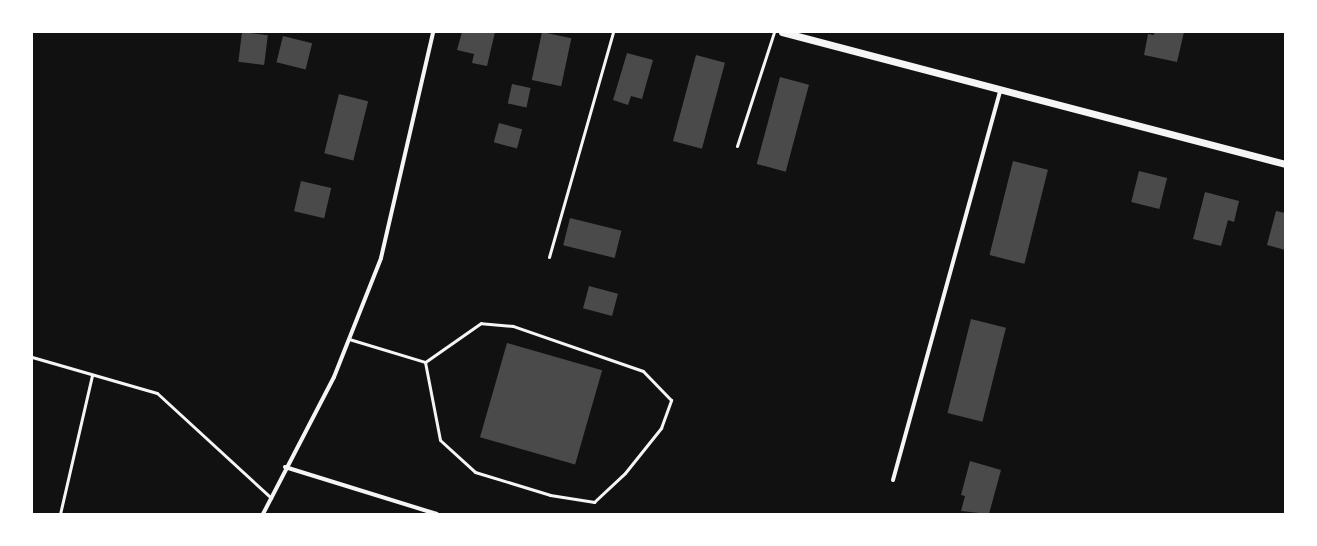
<!DOCTYPE html>
<style>
body{margin:0}
#map{position:relative;width:1317px;height:546px;overflow:hidden;background:#111;font-family:"Space Grotesk",sans-serif}
div>[style]{position:absolute}
[style*='--x']{left:calc(var(--x)*1px);top:calc(var(--y)*1px);width:calc(var(--w)*1px);rotate:calc(var(--a)*1deg)}
.building>*{inset:0;background:#4a4a4a;transform-origin:0 0}
.service>*{height:3px;margin:-1.5px;padding:0 1.5px;transform-origin:1.5px;border-radius:1.5px;background:#f5f5f5}
.minor>*{height:4px;margin:-2px;padding:0 2px;transform-origin:2px;border-radius:2px;background:#f5f5f5}
.tertiary>*{height:7px;margin:-3.5px;padding:0 3.5px;transform-origin:3.5px;border-radius:3.5px;background:#f5f5f5}
span{translate:-50% -50%;white-space:nowrap;text-align:center;line-height:1.15;-webkit-text-stroke:3px #fff;paint-order:stroke}
.frame{position:absolute;inset:0;border:33px solid #fff;pointer-events:none}
</style>
<div id="map">
<div class="building">
<div style="left:242px;top:32px;width:26px;height:30px;rotate:7deg"></div>
<div style="clip-path:polygon(462px 32px,495px 32px,487px 66px,472px 63px,474px 54px,457px 50px)"></div>
<div style="left:542px;top:32px;width:30px;height:49px;rotate:12deg"></div>
<div style="clip-path:polygon(1154px 32px,1184px 32px,1177px 62px,1144px 55px,1148px 34px,1154px 35px)"></div>
<div style="left:283px;top:36px;width:30px;height:27px;rotate:14deg"></div>
<div style="clip-path:polygon(627px 53px,653px 60px,642px 99px,631px 96px,628px 105px,613px 100px)"></div>
<div style="left:696px;top:55px;width:30px;height:89px;rotate:15deg"></div>
<div style="left:780px;top:77px;width:30px;height:90px;rotate:15deg"></div>
<div style="left:512px;top:84px;width:19px;height:20px;rotate:12deg"></div>
<div style="left:339px;top:94px;width:30px;height:61px;rotate:14deg"></div>
<div style="left:499px;top:123px;width:24px;height:20px;rotate:15deg"></div>
<div style="left:1013px;top:161px;width:36px;height:97px;rotate:14deg"></div>
<div style="left:1139px;top:171px;width:29px;height:32px;rotate:14deg"></div>
<div style="left:301px;top:181px;width:31px;height:31px;rotate:13deg"></div>
<div style="clip-path:polygon(1205px 192px,1239px 201px,1234px 222px,1228px 220px,1221px 246px,1193px 239px)"></div>
<div style="clip-path:polygon(1276px 211px,1285px 213px,1285px 250px,1267px 245px)"></div>
<div style="left:570px;top:218px;width:53px;height:28px;rotate:14deg"></div>
<div style="left:589px;top:286px;width:30px;height:23px;rotate:15deg"></div>
<div style="left:971px;top:319px;width:36px;height:97px;rotate:14deg"></div>
<div style="left:507px;top:343px;width:99px;height:98px;rotate:16deg"></div>
<div style="clip-path:polygon(970px 461px,1001px 470px,989px 514px,961px 511px,965px 496px,961px 495px)"></div>
</div>
<div class="service">
<div style="--x:737;--y:146;--w:120;--a:-72"></div>
<div style="--x:549;--y:257;--w:234;--a:-74.1"></div>
<div style="--x:349;--y:339;--w:79;--a:16.8"></div>
<div style="--x:425;--y:362;--w:79;--a:79.1"></div>
<div style="--x:440;--y:440;--w:47;--a:42.4"></div>
<div style="--x:475;--y:472;--w:78;--a:17"></div>
<div style="--x:550;--y:495;--w:45;--a:9"></div>
<div style="--x:594;--y:502;--w:42;--a:-43.1"></div>
<div style="--x:625;--y:473;--w:58;--a:-51.3"></div>
<div style="--x:661;--y:428;--w:30;--a:-70"></div>
<div style="--x:671;--y:400;--w:40;--a:-134"></div>
<div style="--x:643;--y:371;--w:138;--a:-160.9"></div>
<div style="--x:513;--y:326;--w:32;--a:-175"></div>
<div style="--x:481;--y:323;--w:68;--a:145.1"></div>
<div style="--x:32;--y:357;--w:130;--a:16.1"></div>
<div style="--x:157;--y:393;--w:155;--a:42.6"></div>
<div style="--x:60;--y:514;--w:143;--a:-77"></div>
</div>
<div class="minor">
<div style="--x:285;--y:467;--w:159;--a:17.2"></div>
<div style="--x:893;--y:480;--w:402;--a:-74.6"></div>
<div style="--x:263;--y:514;--w:154;--a:-62.6"></div>
<div style="--x:334;--y:377;--w:128;--a:-68.4"></div>
<div style="--x:381;--y:258;--w:232;--a:-77"></div>
</div>
<div class="tertiary">
<div style="--x:782;--y:32;--w:520;--a:14.7"></div>
</div>
<div class="frame"></div>
</div>
